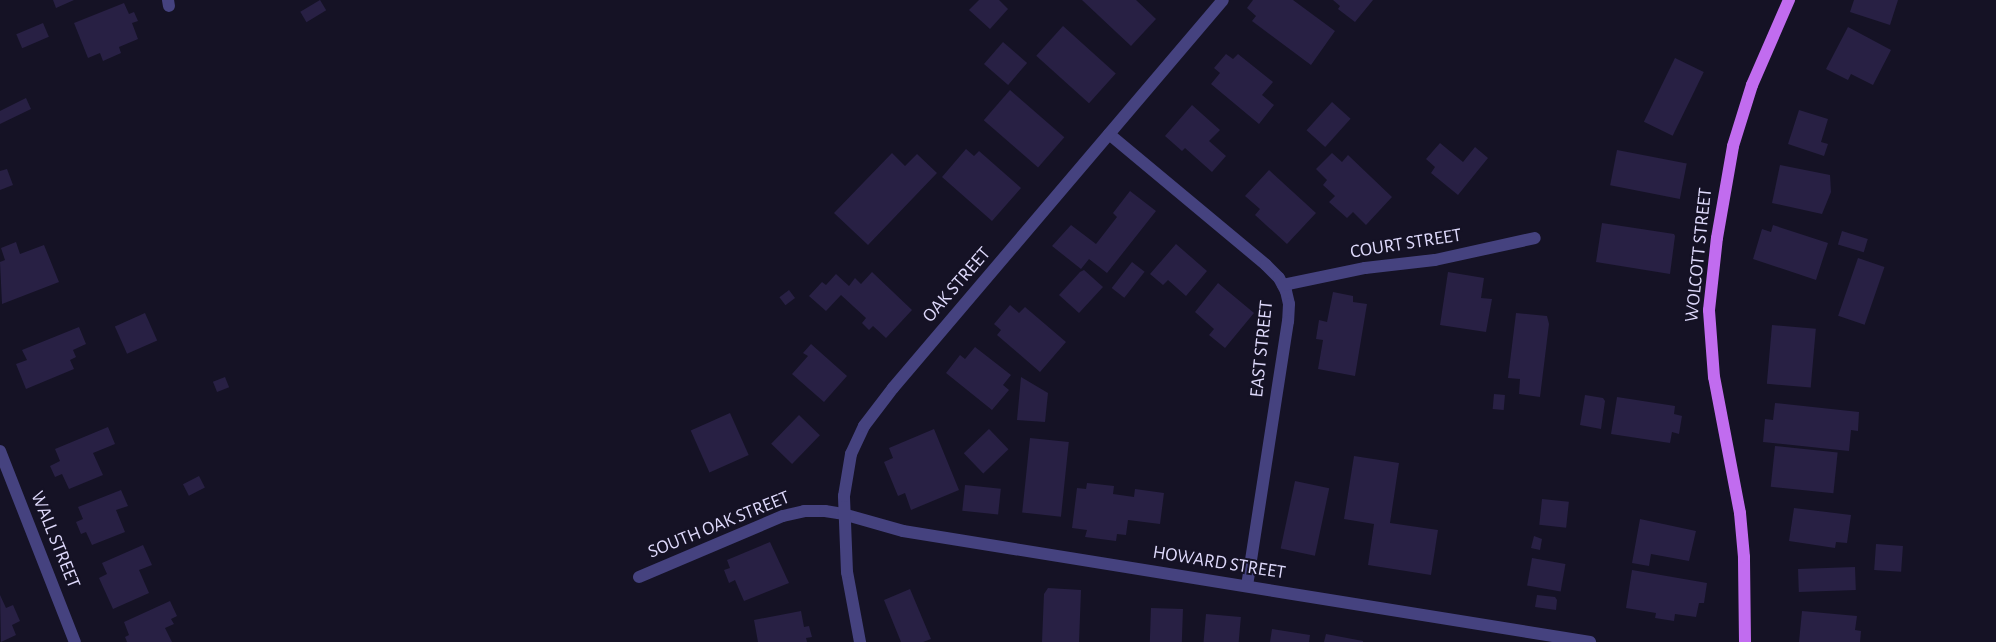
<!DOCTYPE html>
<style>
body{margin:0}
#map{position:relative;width:1996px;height:642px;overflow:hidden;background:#151225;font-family:"Alegreya Sans",sans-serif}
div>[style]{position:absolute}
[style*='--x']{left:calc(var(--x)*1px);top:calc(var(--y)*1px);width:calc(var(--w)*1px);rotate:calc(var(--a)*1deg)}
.building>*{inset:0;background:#282044;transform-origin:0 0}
.minor>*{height:12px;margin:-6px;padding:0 6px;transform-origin:6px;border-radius:6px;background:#45427f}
.major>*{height:12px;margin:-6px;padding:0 6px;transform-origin:6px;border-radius:6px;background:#c16cef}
span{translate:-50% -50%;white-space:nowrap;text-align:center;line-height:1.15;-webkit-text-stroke:4px #151225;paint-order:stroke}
.street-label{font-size:19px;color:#ded9fb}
</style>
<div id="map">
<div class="building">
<div style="clip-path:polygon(53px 0,74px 0,56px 8px)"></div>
<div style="left:320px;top:0;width:12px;height:23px;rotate:59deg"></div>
<div style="clip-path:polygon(979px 0,999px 0,1008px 9px,990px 29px,969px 10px)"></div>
<div style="clip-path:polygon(1082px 0,1136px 0,1156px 19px,1131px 46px)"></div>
<div style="clip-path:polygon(1253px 0,1293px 0,1335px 31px,1311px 65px,1252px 21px,1256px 16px,1247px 8px)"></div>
<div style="clip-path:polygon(1333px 0,1373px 0,1355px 22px,1338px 9px,1340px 6px)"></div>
<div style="clip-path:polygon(1854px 0,1898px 0,1890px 25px,1850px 12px)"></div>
<div style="clip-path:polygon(124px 3px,129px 14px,134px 12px,138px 21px,132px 23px,138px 39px,119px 47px,121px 53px,103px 61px,100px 53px,88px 58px,74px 23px)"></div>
<div style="left:43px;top:23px;width:15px;height:29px;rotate:67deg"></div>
<div style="left:1063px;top:26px;width:71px;height:40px;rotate:42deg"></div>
<div style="clip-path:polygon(1848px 27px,1891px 50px,1873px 85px,1851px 74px,1848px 80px,1826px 69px)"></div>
<div style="left:1003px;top:42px;width:32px;height:29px;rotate:41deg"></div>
<div style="clip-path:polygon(1226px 54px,1233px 59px,1238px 54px,1273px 82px,1262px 95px,1274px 105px,1259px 124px,1211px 84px,1220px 73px,1214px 68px)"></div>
<div style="left:1675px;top:58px;width:32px;height:71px;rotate:26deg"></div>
<div style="left:1010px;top:90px;width:72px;height:40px;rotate:41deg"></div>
<div style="clip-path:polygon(26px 98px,31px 109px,0 124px,0 111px)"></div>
<div style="left:1332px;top:102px;width:25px;height:38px;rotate:42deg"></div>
<div style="clip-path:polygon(1192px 105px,1220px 130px,1209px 141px,1226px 156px,1212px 172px,1185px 148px,1182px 151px,1165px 136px)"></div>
<div style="clip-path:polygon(1799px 110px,1828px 119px,1821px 142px,1828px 144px,1824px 156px,1788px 144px)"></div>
<div style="clip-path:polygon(1440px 143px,1463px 162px,1475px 147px,1488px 158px,1458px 195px,1431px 173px,1435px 167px,1426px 159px)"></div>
<div style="clip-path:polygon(966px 149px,974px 156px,979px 151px,1021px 188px,992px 221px,942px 177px)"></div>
<div style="left:1617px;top:150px;width:71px;height:36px;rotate:11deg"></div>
<div style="clip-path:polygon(892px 153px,905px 166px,917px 154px,937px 173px,868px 245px,834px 213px)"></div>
<div style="clip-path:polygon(1332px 153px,1342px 162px,1348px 155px,1392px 197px,1366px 225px,1353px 212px,1347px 218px,1329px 202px,1335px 196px,1323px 185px,1327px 180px,1316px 169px)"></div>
<div style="clip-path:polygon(1780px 165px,1830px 175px,1831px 192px,1822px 214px,1772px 203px)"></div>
<div style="clip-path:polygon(7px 169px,13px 185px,0 190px,0 171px)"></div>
<div style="clip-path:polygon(1269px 170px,1316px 213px,1287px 244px,1255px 215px,1260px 209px,1245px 196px)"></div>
<div style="clip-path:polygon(1130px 191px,1156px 211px,1107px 273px,1089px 259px,1081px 269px,1052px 246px,1071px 225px,1096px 244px,1117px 217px,1113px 213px)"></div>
<div style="clip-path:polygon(1602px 223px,1674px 234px,1675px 236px,1670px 274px,1596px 262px)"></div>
<div style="clip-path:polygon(1773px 225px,1828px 243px,1816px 280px,1753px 259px,1762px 229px,1771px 232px)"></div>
<div style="left:1842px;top:231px;width:27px;height:14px;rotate:17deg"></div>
<div style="clip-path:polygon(16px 242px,20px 254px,44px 245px,59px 282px,2px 304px,0 262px,5px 260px,1px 248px)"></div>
<div style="clip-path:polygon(1176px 244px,1207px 271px,1186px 296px,1168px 280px,1163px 285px,1150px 274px)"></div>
<div style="left:1858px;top:258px;width:28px;height:61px;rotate:19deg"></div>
<div style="left:1132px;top:262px;width:16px;height:33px;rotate:38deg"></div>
<div style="clip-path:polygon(1084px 270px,1103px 287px,1079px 313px,1059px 295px,1080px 272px)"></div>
<div style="clip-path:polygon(872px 272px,912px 310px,886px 338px,873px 326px,869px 330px,862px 323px,866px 318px,841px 295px,826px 311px,809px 296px,822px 282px,826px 285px,836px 274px,849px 286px,855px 278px,861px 284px)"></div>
<div style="clip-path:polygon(1448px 272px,1484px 278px,1481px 298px,1492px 299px,1486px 332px,1440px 325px)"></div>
<div style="clip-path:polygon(1218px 283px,1254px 313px,1225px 348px,1209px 335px,1214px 329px,1195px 312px)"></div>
<div style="left:789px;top:290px;width:10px;height:12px;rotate:53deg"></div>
<div style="clip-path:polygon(1333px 292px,1353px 296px,1353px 302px,1367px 304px,1355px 376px,1318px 369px,1323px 340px,1316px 339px,1319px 320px,1327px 322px)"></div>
<div style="clip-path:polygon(1010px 305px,1019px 313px,1025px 307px,1066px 342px,1040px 372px,997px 335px,1001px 330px,994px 324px)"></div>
<div style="left:145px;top:313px;width:30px;height:33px;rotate:66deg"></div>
<div style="clip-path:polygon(1516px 313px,1547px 316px,1549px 324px,1540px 397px,1519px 394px,1520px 379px,1508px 378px)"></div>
<div style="left:1772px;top:325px;width:44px;height:59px;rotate:5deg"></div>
<div style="clip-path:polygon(79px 327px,86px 344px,73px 350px,76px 357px,70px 360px,74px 369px,26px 389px,16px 364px,27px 360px,22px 350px)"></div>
<div style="clip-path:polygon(811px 344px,847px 376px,824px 402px,792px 374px,808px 356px,803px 353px)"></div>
<div style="clip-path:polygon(975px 347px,1011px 375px,1003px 385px,1009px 390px,992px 410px,946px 373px,960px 355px,965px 359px)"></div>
<div style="left:225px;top:377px;width:11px;height:13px;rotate:68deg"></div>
<div style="clip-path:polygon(1021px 377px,1048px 393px,1045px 422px,1017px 420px)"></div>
<div style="left:1494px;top:394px;width:11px;height:15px;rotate:5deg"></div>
<div style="clip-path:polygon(1585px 395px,1603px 398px,1605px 401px,1601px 429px,1580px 425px)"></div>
<div style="clip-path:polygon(1617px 397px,1675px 406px,1674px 414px,1682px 416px,1679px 434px,1672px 432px,1670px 443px,1611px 434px)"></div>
<div style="clip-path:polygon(1775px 403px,1859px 412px,1858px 431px,1851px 430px,1849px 451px,1763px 442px,1765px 419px,1773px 420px)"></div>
<div style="left:730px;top:413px;width:46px;height:43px;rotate:66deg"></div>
<div style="left:799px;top:415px;width:29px;height:40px;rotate:44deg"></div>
<div style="clip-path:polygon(108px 427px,115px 444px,93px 453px,103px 475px,69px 489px,62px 474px,55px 477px,50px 466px,60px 461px,55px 449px)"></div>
<div style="clip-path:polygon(934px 429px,959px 490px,911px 510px,905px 493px,898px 496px,884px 462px,893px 458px,889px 448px)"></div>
<div style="left:989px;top:429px;width:28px;height:35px;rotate:46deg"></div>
<div style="left:1030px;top:438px;width:39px;height:75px;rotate:6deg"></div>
<div style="left:1775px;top:446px;width:63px;height:41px;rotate:6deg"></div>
<div style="clip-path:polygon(1354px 456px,1399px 463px,1390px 523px,1438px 530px,1431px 575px,1368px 565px,1374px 524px,1344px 519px)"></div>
<div style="left:199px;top:476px;width:13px;height:18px;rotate:63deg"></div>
<div style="left:1295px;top:481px;width:35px;height:69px;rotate:12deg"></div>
<div style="clip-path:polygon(1087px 483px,1114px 486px,1113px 494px,1134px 497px,1135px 489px,1164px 493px,1160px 524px,1128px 520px,1126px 535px,1117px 534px,1116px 541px,1085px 537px,1087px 530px,1072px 528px,1077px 488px,1086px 489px)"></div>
<div style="left:965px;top:485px;width:36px;height:26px;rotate:6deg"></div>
<div style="clip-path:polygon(121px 490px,128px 506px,116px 510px,125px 532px,92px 545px,86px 532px,81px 534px,76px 522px,83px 519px,78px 507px)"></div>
<div style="left:1542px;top:499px;width:27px;height:26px;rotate:6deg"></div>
<div style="clip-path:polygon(1794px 508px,1851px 515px,1847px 543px,1836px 542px,1835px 548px,1789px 541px)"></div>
<div style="clip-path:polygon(1640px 519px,1696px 531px,1689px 561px,1651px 554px,1649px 566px,1632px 563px)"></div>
<div style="clip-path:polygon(1534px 536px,1542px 539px,1540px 550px,1531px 548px)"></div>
<div style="clip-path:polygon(770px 542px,789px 583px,744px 601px,735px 580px,729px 583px,724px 570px,730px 568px,727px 560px)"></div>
<div style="left:1876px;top:544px;width:27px;height:26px;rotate:4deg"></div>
<div style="clip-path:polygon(143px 545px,152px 565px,139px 570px,149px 593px,113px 609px,99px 578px,107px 574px,102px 563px)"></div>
<div style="left:1532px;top:558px;width:34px;height:28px;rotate:10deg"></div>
<div style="left:1855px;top:567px;width:23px;height:57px;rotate:88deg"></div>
<div style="clip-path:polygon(1632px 570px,1707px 583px,1704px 603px,1699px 603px,1696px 617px,1675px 614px,1674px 621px,1655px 618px,1656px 613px,1626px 608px)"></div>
<div style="clip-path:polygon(1048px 588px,1081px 590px,1079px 642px,1042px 642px,1044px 594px)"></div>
<div style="clip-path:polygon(910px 589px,931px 639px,923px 642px,901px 642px,884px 600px)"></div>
<div style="clip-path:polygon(0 595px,6px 608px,13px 605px,20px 621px,12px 625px,16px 635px,1px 642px)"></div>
<div style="clip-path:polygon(1537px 595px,1555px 597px,1557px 600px,1556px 610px,1535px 607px)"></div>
<div style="clip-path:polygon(170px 601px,177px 616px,171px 619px,174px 624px,165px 628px,172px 642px,127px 642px,125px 637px,129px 635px,124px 622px)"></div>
<div style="left:1151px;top:608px;width:32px;height:34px;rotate:2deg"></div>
<div style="clip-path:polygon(801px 611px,804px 627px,809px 626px,812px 637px,806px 638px,807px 642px,758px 642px,754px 620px)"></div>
<div style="clip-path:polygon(1802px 611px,1857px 616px,1855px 630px,1861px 631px,1860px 642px,1799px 642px)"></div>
<div style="left:1206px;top:614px;width:35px;height:28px;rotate:5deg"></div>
<div style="clip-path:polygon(1272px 629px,1310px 635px,1309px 642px,1270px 642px)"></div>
<div style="clip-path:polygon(1326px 634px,1363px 641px,1363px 642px,1324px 642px)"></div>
</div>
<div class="minor">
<div style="--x:168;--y:0;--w:6;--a:81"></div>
<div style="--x:1109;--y:134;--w:204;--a:39.8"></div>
<div style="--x:1266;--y:265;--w:18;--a:45"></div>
<div style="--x:1279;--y:278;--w:15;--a:62"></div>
<div style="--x:1286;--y:291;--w:13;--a:77"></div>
<div style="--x:1289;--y:304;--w:17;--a:93"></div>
<div style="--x:1288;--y:321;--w:268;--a:98.8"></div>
<div style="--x:1283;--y:285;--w:84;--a:-11.7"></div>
<div style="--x:1365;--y:268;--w:70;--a:-6.5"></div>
<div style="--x:1435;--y:260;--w:102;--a:-12.4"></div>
<div style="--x:0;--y:451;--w:205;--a:68.6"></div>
<div style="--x:639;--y:577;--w:156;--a:-23"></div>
<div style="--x:783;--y:516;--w:22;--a:-13"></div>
<div style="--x:804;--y:511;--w:21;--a:0"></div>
<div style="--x:825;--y:511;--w:18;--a:9"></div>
<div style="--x:843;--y:514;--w:62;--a:15.8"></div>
<div style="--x:903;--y:531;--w:696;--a:9.18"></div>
<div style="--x:860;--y:642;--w:71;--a:-100.5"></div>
<div style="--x:847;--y:572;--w:76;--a:-92.3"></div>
<div style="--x:844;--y:496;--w:43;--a:-80.5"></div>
<div style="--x:851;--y:454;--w:31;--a:-65"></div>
<div style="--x:864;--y:426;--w:48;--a:-52.7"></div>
<div style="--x:893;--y:388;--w:509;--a:-49.62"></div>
</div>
<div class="major">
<div style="--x:1745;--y:642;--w:85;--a:-90.7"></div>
<div style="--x:1744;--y:557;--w:44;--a:-95.2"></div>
<div style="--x:1740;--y:513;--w:138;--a:-100.8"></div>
<div style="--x:1714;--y:377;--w:67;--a:-94.3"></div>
<div style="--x:1709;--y:310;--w:72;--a:-83.7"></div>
<div style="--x:1717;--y:238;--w:93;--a:-80.1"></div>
<div style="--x:1733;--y:146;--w:64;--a:-72.7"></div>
<div style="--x:1752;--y:85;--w:93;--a:-66.5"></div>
</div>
<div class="street-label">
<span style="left:1406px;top:244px;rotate:-9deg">COURT STREET</span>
<span style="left:1699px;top:255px;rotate:-84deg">WOLCOTT STREET</span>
<span style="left:957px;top:285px;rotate:-49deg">OAK STREET</span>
<span style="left:1262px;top:349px;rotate:-84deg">EAST STREET</span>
<span style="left:719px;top:525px;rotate:-22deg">SOUTH OAK STREET</span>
<span style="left:55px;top:540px;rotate:68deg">WALL STREET</span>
<span style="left:1219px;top:563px;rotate:9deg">HOWARD STREET</span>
</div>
</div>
